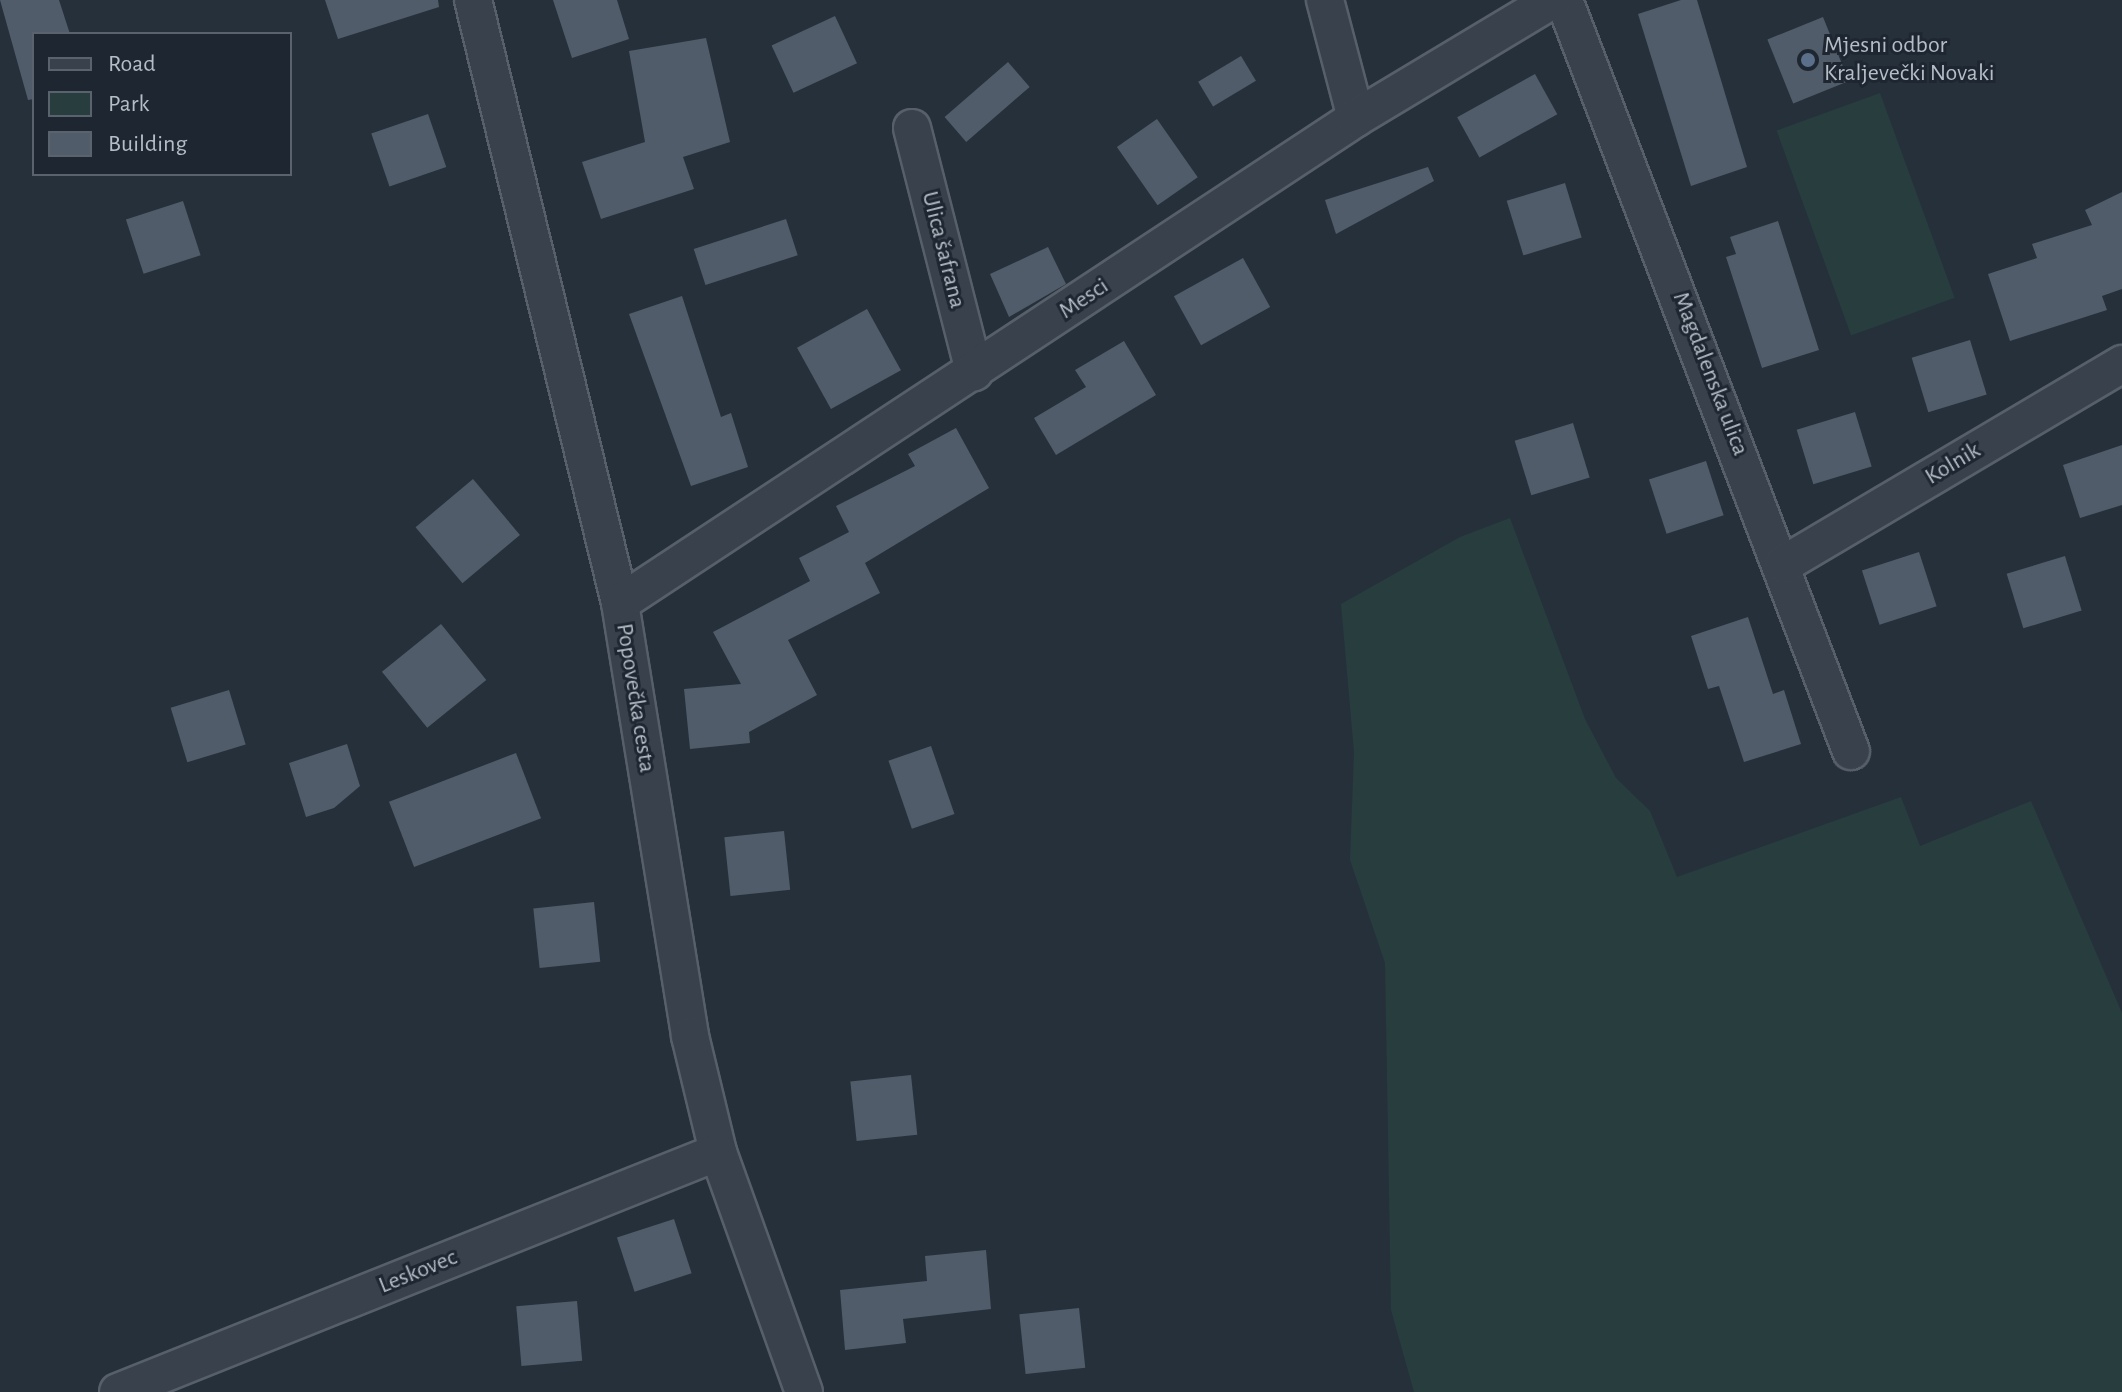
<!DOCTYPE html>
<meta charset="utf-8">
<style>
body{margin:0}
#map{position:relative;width:2122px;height:1392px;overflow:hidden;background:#25303b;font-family:"Alegreya Sans",sans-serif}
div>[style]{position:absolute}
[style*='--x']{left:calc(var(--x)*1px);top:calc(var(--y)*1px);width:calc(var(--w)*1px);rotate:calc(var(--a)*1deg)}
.green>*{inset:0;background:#283d3d;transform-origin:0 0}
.building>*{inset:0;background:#505c69;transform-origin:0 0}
.roads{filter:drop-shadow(2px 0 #57606a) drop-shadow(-2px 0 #57606a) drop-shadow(0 2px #57606a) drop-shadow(0 -2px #57606a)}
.street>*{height:36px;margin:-18px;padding:0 18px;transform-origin:18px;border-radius:18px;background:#39424c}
.dots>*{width:22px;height:22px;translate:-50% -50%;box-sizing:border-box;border:4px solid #1e2731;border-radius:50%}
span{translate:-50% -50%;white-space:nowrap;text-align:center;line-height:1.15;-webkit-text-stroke:6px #1e2731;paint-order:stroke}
.poi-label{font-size:24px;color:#b5bdc7}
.left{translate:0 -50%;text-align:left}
.street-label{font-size:24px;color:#b5bdc7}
.legend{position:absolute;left:32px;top:32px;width:260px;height:144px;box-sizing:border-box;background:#1e2731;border:2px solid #5a636d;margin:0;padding:10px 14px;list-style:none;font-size:24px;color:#b5bdc7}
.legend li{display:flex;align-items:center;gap:16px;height:40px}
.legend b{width:40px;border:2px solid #5a636d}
</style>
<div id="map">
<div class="green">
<div style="left:1880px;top:93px;width:218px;height:110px;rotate:70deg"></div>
<div style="clip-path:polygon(1510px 518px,1585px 719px,1616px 778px,1650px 811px,1677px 877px,1901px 797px,1920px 846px,2031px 801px,2122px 1013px,2122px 1392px,1414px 1392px,1391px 1310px,1385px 963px,1350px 860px,1354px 752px,1341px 604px,1460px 537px)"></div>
</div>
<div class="building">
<div style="clip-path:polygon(0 0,59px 0,70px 34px,34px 34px,34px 99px,28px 100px)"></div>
<div style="clip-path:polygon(325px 0,438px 0,439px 7px,338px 39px)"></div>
<div style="clip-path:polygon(553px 0,617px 0,629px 39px,572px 58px)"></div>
<div style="clip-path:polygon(1681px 0,1697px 0,1747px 167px,1691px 186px,1638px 14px)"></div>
<div style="left:835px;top:16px;width:52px;height:70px;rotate:65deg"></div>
<div style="left:1823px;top:17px;width:69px;height:60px;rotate:68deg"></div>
<div style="clip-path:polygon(706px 38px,730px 142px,683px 157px,694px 189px,601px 219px,582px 162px,645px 142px,629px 51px)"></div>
<div style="left:1241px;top:56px;width:29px;height:50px;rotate:59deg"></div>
<div style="left:1008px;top:62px;width:33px;height:84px;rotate:49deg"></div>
<div style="left:1535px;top:74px;width:46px;height:89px;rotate:61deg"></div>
<div style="left:428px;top:114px;width:56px;height:60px;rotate:71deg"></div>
<div style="left:1157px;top:119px;width:71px;height:49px;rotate:55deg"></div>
<div style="clip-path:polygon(1428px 167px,1434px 181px,1336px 234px,1325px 200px)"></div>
<div style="left:1565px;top:183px;width:57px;height:61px;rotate:73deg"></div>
<div style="clip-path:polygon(2122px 192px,2122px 289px,2102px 296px,2107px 310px,2010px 341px,1988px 274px,2037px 258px,2032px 244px,2092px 225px,2085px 210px)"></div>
<div style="left:183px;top:201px;width:57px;height:60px;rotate:72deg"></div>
<div style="left:786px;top:219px;width:38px;height:97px;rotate:72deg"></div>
<div style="clip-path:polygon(1778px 221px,1819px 350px,1762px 368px,1726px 257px,1736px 254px,1730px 237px)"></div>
<div style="clip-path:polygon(1048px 247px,1066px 284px,1009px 317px,990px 274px)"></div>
<div style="left:1243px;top:258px;width:56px;height:79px;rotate:61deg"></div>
<div style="clip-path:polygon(682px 296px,721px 417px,731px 413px,748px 467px,691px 486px,629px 314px)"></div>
<div style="left:867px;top:309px;width:70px;height:80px;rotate:61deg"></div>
<div style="left:1970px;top:340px;width:57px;height:61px;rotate:73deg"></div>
<div style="clip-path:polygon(1124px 341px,1156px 395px,1056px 455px,1034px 418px,1086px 387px,1075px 370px)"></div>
<div style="left:1855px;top:412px;width:57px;height:61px;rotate:73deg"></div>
<div style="left:1573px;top:423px;width:57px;height:61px;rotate:73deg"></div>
<div style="clip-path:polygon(956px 428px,989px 488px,865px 563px,880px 593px,788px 640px,817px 695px,749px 732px,750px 743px,690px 749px,684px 689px,741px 684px,713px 632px,810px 581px,799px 558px,849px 532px,836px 506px,915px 466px,908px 454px)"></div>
<div style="clip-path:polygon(2122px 445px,2122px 505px,2080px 518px,2063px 465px)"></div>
<div style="left:1706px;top:461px;width:57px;height:60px;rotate:72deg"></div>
<div style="left:473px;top:479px;width:73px;height:75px;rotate:50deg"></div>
<div style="left:1919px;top:552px;width:57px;height:60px;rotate:72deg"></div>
<div style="left:2065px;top:556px;width:57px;height:61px;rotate:73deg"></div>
<div style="clip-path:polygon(1748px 617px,1773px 694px,1784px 690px,1801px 744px,1744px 762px,1719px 686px,1708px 689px,1691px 636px)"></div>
<div style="left:441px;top:624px;width:72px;height:76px;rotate:51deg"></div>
<div style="left:229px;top:690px;width:57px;height:61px;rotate:73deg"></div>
<div style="clip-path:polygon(347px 744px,360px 786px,334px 808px,306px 817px,289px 763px)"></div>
<div style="left:931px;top:746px;width:72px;height:45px;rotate:71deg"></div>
<div style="left:516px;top:753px;width:70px;height:136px;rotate:69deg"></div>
<div style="left:784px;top:831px;width:59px;height:60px;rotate:84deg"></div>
<div style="left:594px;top:902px;width:60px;height:61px;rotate:84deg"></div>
<div style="left:911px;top:1075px;width:60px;height:61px;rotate:84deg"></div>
<div style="left:674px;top:1219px;width:57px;height:60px;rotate:72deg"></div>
<div style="clip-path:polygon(986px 1250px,991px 1309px,903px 1319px,906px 1343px,845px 1350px,840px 1290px,927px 1281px,925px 1256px)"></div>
<div style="left:577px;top:1301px;width:60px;height:61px;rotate:85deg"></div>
<div style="left:1079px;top:1308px;width:60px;height:60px;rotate:84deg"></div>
</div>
<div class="roads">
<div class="street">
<div style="--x:473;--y:0;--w:621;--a:76.3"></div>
<div style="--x:620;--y:603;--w:439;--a:80.8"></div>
<div style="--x:690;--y:1036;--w:119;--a:76.4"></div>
<div style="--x:718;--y:1152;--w:255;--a:70.3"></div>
<div style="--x:1325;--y:0;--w:122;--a:75.3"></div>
<div style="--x:1564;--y:0;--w:804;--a:69.09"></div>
<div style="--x:912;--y:128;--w:252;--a:75.7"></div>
<div style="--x:1784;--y:564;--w:393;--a:-30.6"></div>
<div style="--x:620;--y:603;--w:881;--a:-33.38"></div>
<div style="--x:1356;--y:118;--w:229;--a:-31"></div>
<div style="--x:118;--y:1392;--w:646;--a:-21.8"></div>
</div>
</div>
<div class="dots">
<div style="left:1808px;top:60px;background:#5c6f8a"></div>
</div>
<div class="poi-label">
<span class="left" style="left:1824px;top:60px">Mjesni odbor<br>Kraljevečki Novaki</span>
</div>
<div class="street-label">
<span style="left:943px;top:250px;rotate:76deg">Ulica šafrana</span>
<span style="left:1084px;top:299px;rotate:-34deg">Mesci</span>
<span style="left:1710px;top:374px;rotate:69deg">Magdalenska ulica</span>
<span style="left:1953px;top:464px;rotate:-31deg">Kolnik</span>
<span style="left:635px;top:698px;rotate:81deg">Popovečka cesta</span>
<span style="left:418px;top:1272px;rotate:-22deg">Leskovec</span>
</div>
<ul class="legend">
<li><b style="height:10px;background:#39424c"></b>Road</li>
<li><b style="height:22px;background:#283d3d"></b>Park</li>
<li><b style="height:22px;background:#505c69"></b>Building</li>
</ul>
</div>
